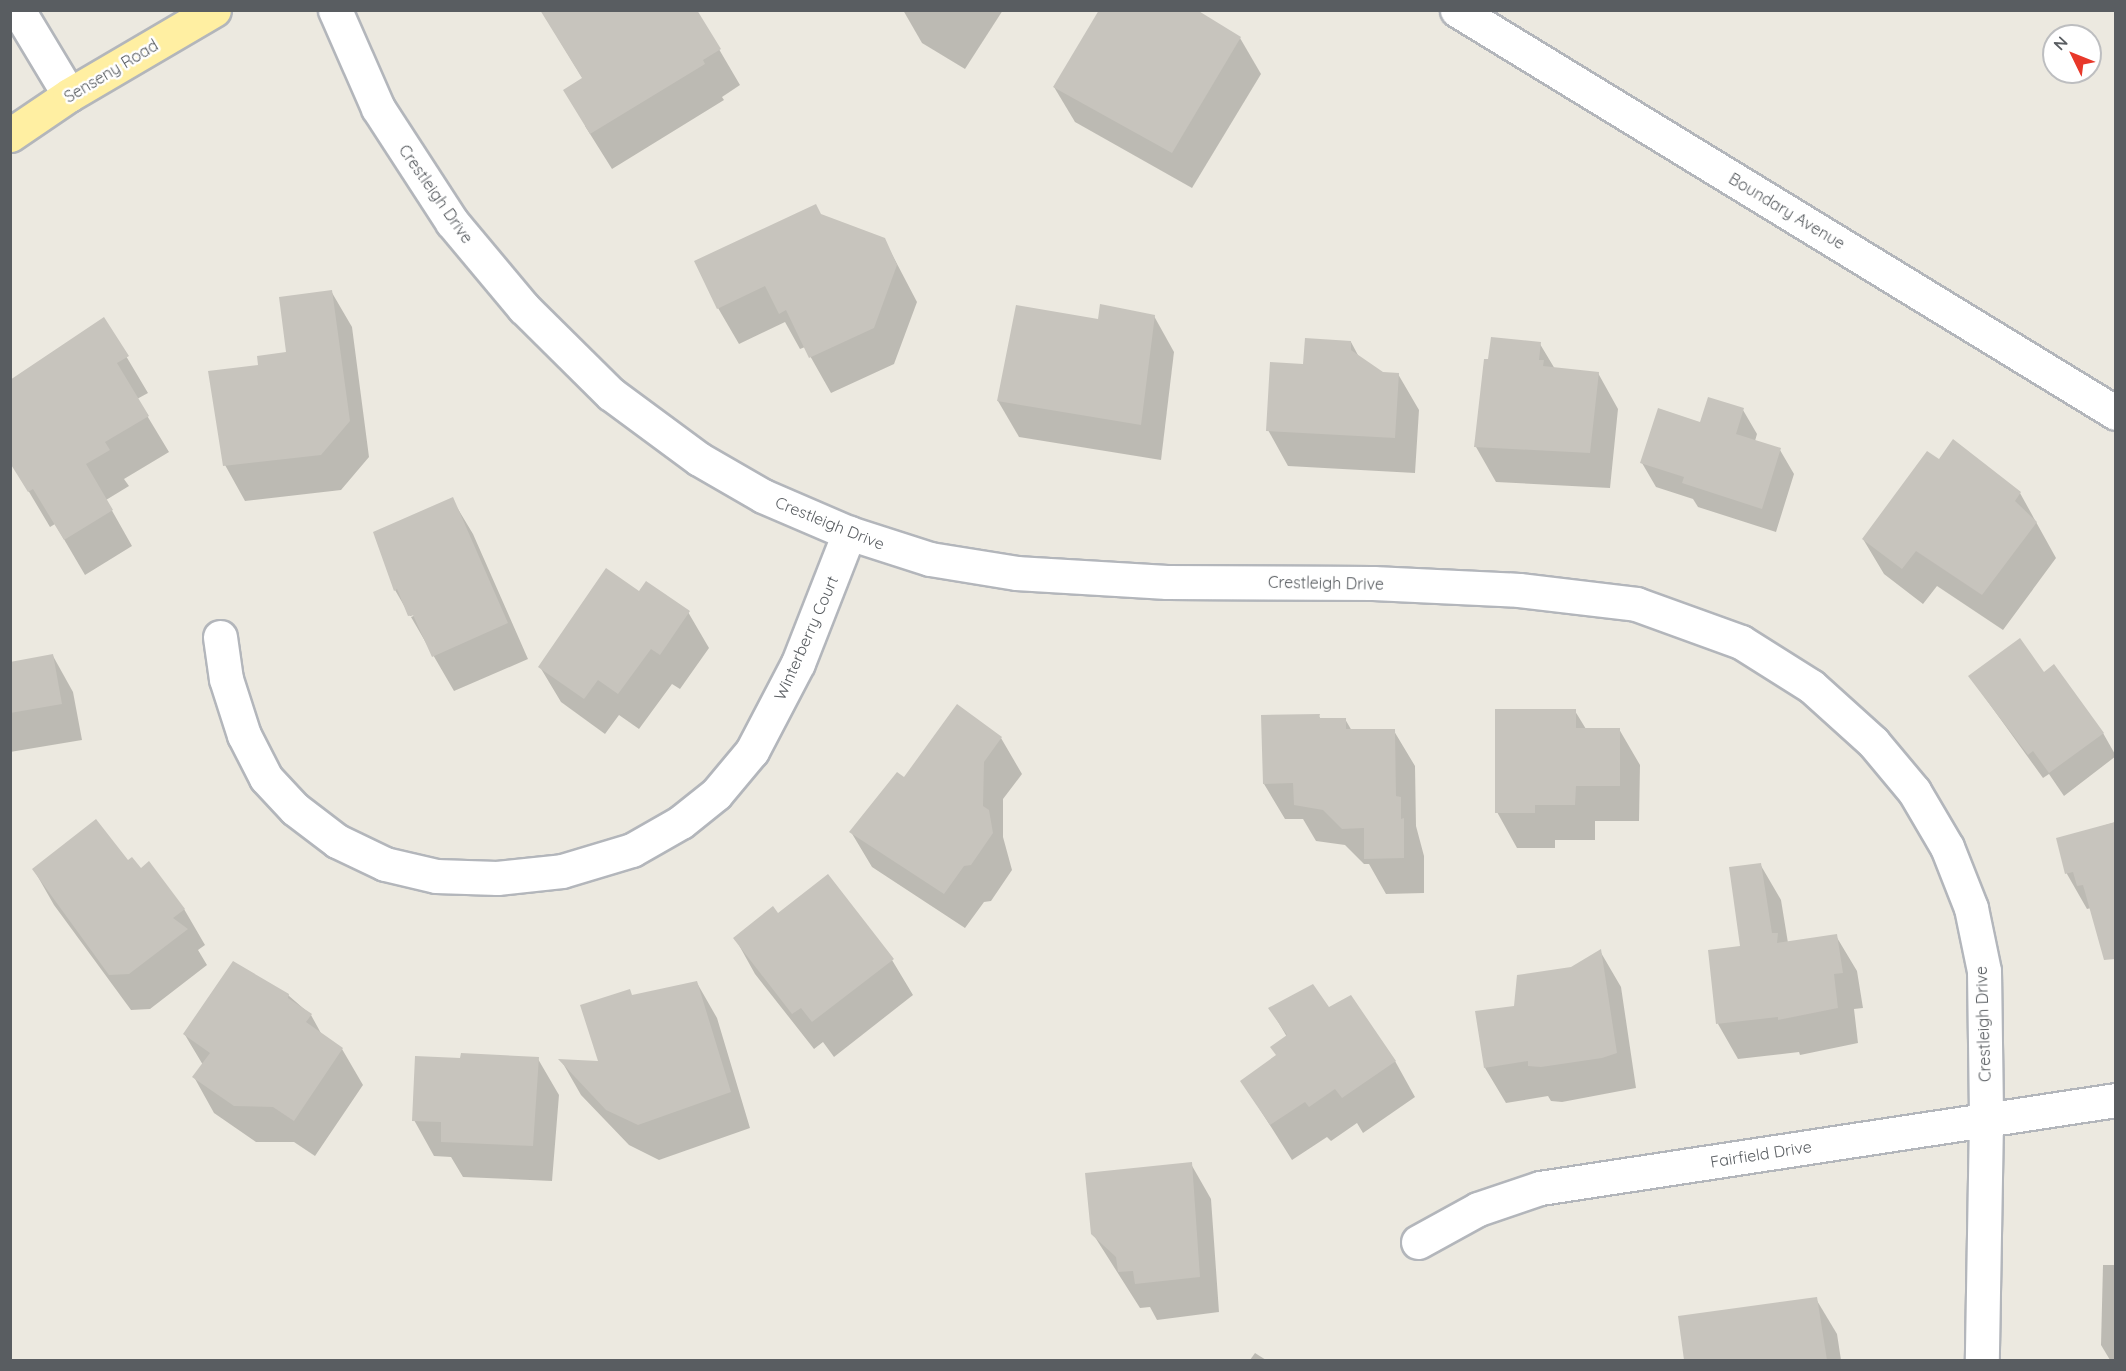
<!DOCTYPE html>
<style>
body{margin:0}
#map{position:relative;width:2126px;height:1371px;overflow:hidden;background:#ece9e0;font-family:Quicksand,sans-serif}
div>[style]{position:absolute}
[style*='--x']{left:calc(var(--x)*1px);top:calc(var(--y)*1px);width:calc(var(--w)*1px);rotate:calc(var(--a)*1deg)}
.shadow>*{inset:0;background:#0003}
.building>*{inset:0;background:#c7c4bd}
.roads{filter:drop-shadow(2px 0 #b3b6bb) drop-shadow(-2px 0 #b3b6bb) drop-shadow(0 2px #b3b6bb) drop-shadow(0 -2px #b3b6bb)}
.minor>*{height:33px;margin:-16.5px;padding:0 16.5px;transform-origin:16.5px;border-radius:16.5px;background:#fff}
.major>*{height:33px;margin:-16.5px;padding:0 16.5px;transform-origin:16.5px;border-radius:16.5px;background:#ffefa2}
span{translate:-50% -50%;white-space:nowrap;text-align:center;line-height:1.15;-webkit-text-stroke:5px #fff;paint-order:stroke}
.street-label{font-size:16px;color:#595d61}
.frame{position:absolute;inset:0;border:12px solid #595d61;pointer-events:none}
.north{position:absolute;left:2042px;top:24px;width:60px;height:60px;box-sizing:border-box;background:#fff;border:2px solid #bdbec0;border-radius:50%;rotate:313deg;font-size:16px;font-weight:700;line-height:24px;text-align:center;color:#595d61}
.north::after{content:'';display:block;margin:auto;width:21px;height:27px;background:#e8382a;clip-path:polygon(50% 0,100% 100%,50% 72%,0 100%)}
</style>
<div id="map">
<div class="shadow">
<div style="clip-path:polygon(541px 10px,696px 10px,740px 85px,722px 97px,724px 100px,612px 169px,585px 126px,583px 79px)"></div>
<div style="clip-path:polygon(903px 10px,1003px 10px,965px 69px,922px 43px)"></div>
<div style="clip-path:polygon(1240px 38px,1261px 74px,1192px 188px,1075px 122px,1054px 87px)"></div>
<div style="clip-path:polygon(821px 216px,884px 239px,917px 302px,894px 364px,831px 393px,805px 347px,800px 349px,785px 322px,739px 344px,718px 308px)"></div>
<div style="clip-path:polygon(331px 291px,352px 327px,369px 457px,341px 490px,245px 501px,225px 465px,259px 366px,288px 353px)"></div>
<div style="clip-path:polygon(1154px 316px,1174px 352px,1161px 460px,1019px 437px,998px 401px,1099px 321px)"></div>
<div style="clip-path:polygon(104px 319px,148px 393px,137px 399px,169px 452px,124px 479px,129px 486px,106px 500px,132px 546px,85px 575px,55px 524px,50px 527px,10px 460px)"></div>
<div style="clip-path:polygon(1351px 342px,1359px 357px,1383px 373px,1398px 374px,1419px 410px,1415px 473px,1288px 466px,1268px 430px,1305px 366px)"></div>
<div style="clip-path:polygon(1540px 344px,1555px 369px,1598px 373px,1618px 409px,1610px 488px,1496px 482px,1476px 447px)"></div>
<div style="clip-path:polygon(1743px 410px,1757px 434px,1755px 441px,1780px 450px,1794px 474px,1776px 532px,1698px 507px,1693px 499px,1656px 487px,1642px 463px,1701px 424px)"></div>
<div style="clip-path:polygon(1939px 461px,2020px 493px,2056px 558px,2003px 630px,1937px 586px,1923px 604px,1884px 574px,1863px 539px)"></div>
<div style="clip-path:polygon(452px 499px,473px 534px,528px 659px,454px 691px,411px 617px,421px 613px,410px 616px,395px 590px)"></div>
<div style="clip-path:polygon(639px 593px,688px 612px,709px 648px,680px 689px,672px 684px,639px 729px,619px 715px,605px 734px,561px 702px,540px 667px)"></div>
<div style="clip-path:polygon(53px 656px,73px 692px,82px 740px,10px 752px,10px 663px)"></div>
<div style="clip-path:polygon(2043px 674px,2103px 733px,2116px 756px,2064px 796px,2049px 774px,2043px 778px,1970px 677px)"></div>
<div style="clip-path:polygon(1575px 711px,1586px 729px,1619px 729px,1640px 765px,1639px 821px,1595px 821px,1595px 840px,1555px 840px,1555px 848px,1517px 848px,1497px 812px)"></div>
<div style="clip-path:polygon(1319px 716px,1321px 720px,1345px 719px,1352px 731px,1394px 731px,1415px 766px,1416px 826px,1424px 856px,1424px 893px,1386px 894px,1369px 864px,1364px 864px,1345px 845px,1316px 841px,1303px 819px,1285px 819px,1264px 784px)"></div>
<div style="clip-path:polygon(1001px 738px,1022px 774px,1003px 799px,1003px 837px,1012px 870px,991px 901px,984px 902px,965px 928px,872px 867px,851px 832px)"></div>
<div style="clip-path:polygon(2116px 822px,2116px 954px,2115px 954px,2091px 908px,2087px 909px,2067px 874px,2058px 839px)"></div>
<div style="clip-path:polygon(127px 862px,184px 909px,205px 945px,198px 950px,207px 965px,150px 1009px,131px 1010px,54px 905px,34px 870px)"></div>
<div style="clip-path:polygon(1760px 864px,1781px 900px,1788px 943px,1836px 936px,1857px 971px,1863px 1008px,1854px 1009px,1858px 1043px,1800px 1055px,1799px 1052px,1738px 1059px,1718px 1024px,1742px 948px)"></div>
<div style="clip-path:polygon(778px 915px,892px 960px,913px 995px,834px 1057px,823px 1042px,814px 1049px,755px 974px,735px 938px)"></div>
<div style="clip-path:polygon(1600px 951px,1621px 987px,1636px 1088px,1562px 1102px,1551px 1101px,1548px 1096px,1506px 1103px,1485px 1068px,1516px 1007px)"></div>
<div style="clip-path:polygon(697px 983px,717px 1018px,750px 1128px,659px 1160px,629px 1145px,581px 1095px,561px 1060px,600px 1063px,633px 997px)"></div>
<div style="clip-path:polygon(288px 995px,311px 1015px,322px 1035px,342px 1049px,363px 1085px,315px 1156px,294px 1142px,256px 1142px,214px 1113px,194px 1077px,203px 1065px,185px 1035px)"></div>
<div style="clip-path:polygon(1270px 1008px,1329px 1009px,1395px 1061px,1415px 1097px,1363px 1133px,1357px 1123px,1331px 1141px,1327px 1137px,1292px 1160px,1242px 1081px,1277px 1056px,1287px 1037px)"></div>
<div style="clip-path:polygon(462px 1059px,538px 1059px,559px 1095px,552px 1181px,463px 1177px,451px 1157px,434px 1156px,414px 1120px)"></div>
<div style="clip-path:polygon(1191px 1164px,1211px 1199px,1219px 1312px,1157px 1320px,1150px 1307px,1140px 1308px,1093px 1234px)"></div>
<div style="clip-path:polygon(2103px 1265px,2116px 1265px,2116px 1360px,2110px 1360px,2101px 1345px)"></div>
<div style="clip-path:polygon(1816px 1299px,1837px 1334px,1841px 1360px,1686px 1360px,1680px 1318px)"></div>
<div style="clip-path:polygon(1255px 1353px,1266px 1360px,1250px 1360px)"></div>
</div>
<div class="building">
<div style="clip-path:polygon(540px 10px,697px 10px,721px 49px,703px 60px,705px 64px,590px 134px,563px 90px,582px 78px)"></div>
<div style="clip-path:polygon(1099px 10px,1197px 10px,1241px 37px,1172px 153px,1053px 87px)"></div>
<div style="clip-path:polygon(816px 204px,821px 214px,885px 238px,897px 265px,874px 328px,809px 358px,786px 310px,779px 314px,765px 286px,717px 309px,694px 261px)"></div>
<div style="clip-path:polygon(332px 290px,350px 421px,321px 455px,223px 466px,208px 371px,258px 365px,257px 356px,286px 352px,279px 297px)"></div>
<div style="clip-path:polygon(1100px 304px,1155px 315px,1141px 425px,997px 401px,1016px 305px,1098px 319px)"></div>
<div style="clip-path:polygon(104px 317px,129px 356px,117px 363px,149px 416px,105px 442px,110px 450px,86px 464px,113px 510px,64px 540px,33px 489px,28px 492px,10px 463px,10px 380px)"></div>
<div style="clip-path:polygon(1491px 337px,1541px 342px,1539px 360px,1544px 360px,1543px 366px,1599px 372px,1590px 453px,1474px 447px,1484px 359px,1488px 359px)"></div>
<div style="clip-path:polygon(1305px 338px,1351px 341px,1351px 350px,1383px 372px,1399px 373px,1395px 438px,1266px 431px,1270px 362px,1303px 364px)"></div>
<div style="clip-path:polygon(1708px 397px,1744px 408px,1736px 434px,1781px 448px,1762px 509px,1682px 483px,1684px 477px,1640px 463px,1658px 408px,1700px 422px)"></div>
<div style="clip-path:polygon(1953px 439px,2021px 492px,2015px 501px,2037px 522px,1982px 595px,1916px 551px,1902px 569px,1862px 539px,1927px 451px,1939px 459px)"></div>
<div style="clip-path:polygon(453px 497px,508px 623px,432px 657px,413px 615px,408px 616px,397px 589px,394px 591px,373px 532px)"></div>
<div style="clip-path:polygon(606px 568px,639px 591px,646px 581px,690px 611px,660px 655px,651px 649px,618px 694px,598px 680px,584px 699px,538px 667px)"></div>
<div style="clip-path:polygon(2020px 638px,2044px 672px,2054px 664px,2104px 733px,2049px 773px,2033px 751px,2028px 755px,1968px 676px)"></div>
<div style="clip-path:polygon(53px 654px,62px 704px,10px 713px,10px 662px)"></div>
<div style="clip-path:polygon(957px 704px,1002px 737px,984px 762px,983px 806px,989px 810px,993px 833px,971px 865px,964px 866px,944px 894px,849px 832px,897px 772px,904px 777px)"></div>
<div style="clip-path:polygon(1495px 709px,1576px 709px,1576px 728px,1620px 728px,1620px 786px,1576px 786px,1575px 805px,1535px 805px,1535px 813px,1495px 813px)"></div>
<div style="clip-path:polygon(1320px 714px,1319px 718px,1346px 718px,1346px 729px,1395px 729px,1396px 796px,1401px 797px,1401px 819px,1404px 818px,1404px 858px,1364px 859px,1364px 828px,1342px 829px,1323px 810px,1294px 805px,1293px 783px,1263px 784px,1261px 715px)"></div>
<div style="clip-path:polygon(96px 819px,128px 860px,132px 857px,141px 868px,149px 861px,185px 909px,173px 918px,188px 929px,129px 974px,109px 975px,32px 869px)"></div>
<div style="clip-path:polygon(2115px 822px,2115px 959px,2104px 960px,2083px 885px,2077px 886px,2073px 872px,2065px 874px,2056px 838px)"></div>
<div style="clip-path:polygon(1761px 863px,1772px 933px,1778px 933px,1777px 943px,1837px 934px,1843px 973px,1834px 974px,1838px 1008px,1778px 1020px,1778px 1017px,1716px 1024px,1708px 950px,1740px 946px,1729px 867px)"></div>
<div style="clip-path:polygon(828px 874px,894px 959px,812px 1022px,801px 1008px,792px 1014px,733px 938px,773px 906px,778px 913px)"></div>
<div style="clip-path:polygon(1601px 949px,1617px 1053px,1602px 1058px,1541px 1067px,1528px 1066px,1528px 1061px,1484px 1068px,1475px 1011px,1514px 1006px,1517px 975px,1571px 967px)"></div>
<div style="clip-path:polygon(233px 961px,289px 994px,288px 998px,312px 1014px,306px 1022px,343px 1048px,294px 1121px,273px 1107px,234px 1106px,192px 1077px,210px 1053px,183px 1034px)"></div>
<div style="clip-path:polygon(697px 981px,731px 1092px,638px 1125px,606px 1110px,558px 1059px,598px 1061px,580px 1005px,630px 989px,632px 995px)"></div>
<div style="clip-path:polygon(1313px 984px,1329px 1007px,1351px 995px,1396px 1061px,1342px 1098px,1335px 1089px,1309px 1107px,1305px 1102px,1270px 1125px,1240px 1081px,1276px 1055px,1270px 1047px,1287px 1035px,1268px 1008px)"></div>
<div style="clip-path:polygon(461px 1053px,539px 1057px,533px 1146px,441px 1142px,441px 1122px,412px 1121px,415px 1056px,460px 1058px)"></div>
<div style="clip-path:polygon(1192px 1162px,1200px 1277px,1135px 1284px,1133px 1271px,1118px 1272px,1116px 1257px,1091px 1234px,1085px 1173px)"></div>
<div style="clip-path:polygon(1817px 1297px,1827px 1360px,1684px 1360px,1678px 1316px)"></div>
</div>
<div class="roads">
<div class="minor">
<div style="--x:18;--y:10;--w:99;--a:59"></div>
<div style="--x:335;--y:10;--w:107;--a:66.3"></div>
<div style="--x:378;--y:108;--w:136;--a:57"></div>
<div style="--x:452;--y:222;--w:112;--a:50.1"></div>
<div style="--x:524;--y:308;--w:122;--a:44.7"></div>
<div style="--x:611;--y:394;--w:109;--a:36.5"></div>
<div style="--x:699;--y:459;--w:74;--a:30"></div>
<div style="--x:763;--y:496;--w:94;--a:23.3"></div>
<div style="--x:849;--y:533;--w:85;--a:17.8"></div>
<div style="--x:930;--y:559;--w:87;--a:9.2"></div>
<div style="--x:1016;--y:573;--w:151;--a:3.4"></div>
<div style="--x:1167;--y:582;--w:206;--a:0.3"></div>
<div style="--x:1373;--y:583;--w:146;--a:2.7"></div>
<div style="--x:1519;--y:590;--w:118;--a:6.8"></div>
<div style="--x:1636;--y:604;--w:112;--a:19.9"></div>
<div style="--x:1741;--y:642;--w:83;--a:32.2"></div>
<div style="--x:1811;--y:686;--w:84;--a:42.1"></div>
<div style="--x:1873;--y:742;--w:64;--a:50.1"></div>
<div style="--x:1914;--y:791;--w:65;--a:59.5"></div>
<div style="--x:1947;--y:847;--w:66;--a:68.5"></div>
<div style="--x:1971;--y:908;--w:64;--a:78.3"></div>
<div style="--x:1984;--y:971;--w:149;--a:89.2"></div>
<div style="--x:1986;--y:1120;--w:240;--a:91"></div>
<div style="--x:1457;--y:10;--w:772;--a:31.45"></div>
<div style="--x:220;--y:637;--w:42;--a:81.9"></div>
<div style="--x:226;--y:679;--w:59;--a:72.2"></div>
<div style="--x:244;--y:735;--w:48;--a:62.9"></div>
<div style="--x:266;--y:778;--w:42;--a:46.9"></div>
<div style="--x:295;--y:809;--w:53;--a:37.3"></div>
<div style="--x:337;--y:841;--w:53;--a:25.6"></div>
<div style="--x:385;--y:864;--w:52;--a:13.2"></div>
<div style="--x:436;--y:876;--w:61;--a:1.9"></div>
<div style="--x:497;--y:878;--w:65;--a:-6.1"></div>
<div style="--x:562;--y:871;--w:73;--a:-16.7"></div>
<div style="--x:632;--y:850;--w:56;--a:-29.7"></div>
<div style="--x:681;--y:822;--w:45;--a:-38.7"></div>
<div style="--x:716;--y:794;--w:56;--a:-50.1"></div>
<div style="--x:752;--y:751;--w:99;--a:-62.4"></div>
<div style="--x:798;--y:663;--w:140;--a:-68.6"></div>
<div style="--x:1418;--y:1242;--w:68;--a:-28.8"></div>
<div style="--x:1478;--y:1209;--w:65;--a:-18.7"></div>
<div style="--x:1540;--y:1188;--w:583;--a:-8.69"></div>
</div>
<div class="major">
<div style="--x:10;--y:135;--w:71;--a:-34.1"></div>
<div style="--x:69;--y:95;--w:168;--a:-30.4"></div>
</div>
</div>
<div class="street-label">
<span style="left:111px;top:71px;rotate:-31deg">Senseny Road</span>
<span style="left:436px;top:194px;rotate:55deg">Crestleigh Drive</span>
<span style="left:1787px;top:211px;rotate:31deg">Boundary Avenue</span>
<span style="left:830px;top:523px;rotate:22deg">Crestleigh Drive</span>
<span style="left:1326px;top:583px;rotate:1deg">Crestleigh Drive</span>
<span style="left:806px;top:638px;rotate:-66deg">Winterberry Court</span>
<span style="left:1983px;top:1024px;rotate:-92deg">Crestleigh Drive</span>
<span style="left:1761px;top:1154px;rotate:-9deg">Fairfield Drive</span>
</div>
<div class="frame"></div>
<div class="north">N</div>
</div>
